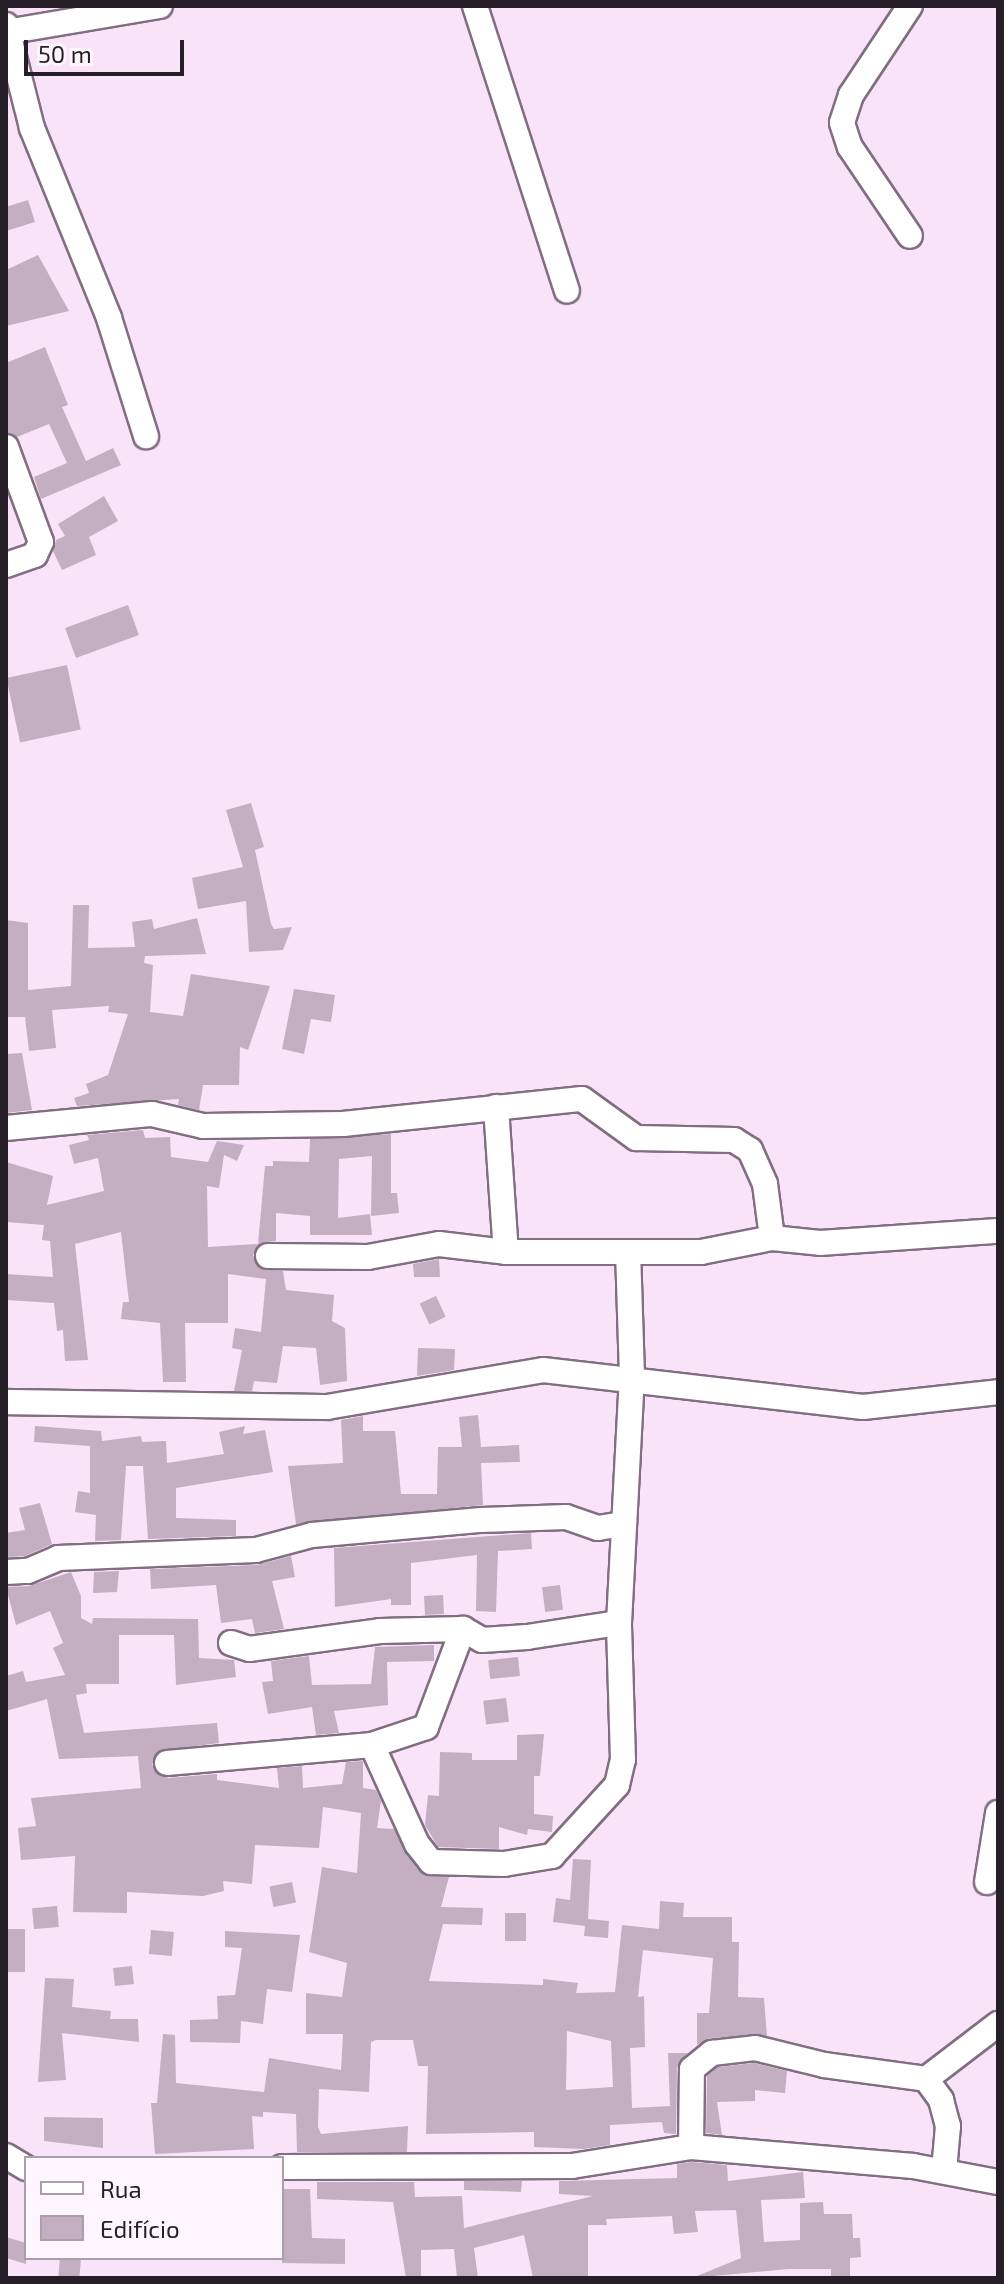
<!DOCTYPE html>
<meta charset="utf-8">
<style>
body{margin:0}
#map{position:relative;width:1004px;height:2284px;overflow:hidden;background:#f9e3f8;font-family:"Exo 2",sans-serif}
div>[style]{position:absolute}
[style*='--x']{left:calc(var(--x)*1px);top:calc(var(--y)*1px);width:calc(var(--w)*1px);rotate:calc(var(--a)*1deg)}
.building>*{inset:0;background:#c3aec2;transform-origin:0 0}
.roads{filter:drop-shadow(2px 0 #816e81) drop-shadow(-2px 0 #816e81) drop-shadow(0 2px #816e81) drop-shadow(0 -2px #816e81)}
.street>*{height:24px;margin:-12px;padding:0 12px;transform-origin:12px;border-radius:12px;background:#fff}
span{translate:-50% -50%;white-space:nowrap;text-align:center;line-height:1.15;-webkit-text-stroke:7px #fef5fe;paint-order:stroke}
.frame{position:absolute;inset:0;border:8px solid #271f27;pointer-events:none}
.legend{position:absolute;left:24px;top:2156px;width:260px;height:104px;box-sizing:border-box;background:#fef5fe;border:2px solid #a89fa8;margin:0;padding:10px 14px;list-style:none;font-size:24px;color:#271f27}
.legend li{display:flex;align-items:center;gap:16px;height:40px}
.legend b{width:40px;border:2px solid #a89fa8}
.scale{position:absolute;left:24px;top:40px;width:160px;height:36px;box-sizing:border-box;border:4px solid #271f27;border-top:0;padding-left:10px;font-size:24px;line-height:28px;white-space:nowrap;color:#271f27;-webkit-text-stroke:6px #fef5fe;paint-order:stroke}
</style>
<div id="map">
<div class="building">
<div style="clip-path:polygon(28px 200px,35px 222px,6px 231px,6px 207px)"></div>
<div style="clip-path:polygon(38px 255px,69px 311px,6px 326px,6px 270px)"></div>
<div style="clip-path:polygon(45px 347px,68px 405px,62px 407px,86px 461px,113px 448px,121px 465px,41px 499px,34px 477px,67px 463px,49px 424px,17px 437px,6px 432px,6px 363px)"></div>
<div style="clip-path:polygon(104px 496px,118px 521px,89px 537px,96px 555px,62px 570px,53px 551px,56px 540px,65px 536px,58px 524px)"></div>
<div style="left:128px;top:605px;width:32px;height:67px;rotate:70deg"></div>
<div style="left:67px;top:665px;width:66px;height:62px;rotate:78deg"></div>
<div style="clip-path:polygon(251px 803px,264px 847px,255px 850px,271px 924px,274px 929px,292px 927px,283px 950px,249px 952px,246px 901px,198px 909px,192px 878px,243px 867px,226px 810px)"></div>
<div style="clip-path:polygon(73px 905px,89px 905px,88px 948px,135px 947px,132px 922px,152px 919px,154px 929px,197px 918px,206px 954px,145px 956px,144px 963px,153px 965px,150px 1012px,183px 1016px,191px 974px,270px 986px,248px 1050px,240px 1047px,239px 1085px,203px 1085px,199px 1110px,178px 1105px,179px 1099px,77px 1106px,74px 1098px,89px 1093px,86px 1084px,108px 1075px,128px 1014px,108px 1012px,109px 1006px,52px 1010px,56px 1048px,29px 1051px,25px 1017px,6px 1017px,6px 920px,28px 923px,28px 990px,71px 986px)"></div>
<div style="clip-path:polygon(294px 989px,335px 995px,331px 1022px,311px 1019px,304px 1054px,282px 1049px)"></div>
<div style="clip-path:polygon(22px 1053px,32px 1110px,6px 1113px,6px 1054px)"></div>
<div style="clip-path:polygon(143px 1130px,145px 1138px,170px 1137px,171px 1157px,208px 1162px,217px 1141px,244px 1145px,237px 1161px,224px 1155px,219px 1188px,207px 1186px,208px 1247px,258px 1244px,265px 1166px,273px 1166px,273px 1161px,309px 1162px,310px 1139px,391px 1134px,391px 1193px,397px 1193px,399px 1213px,371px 1216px,372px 1156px,339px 1159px,338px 1218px,370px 1214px,372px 1235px,310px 1235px,310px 1216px,276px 1213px,276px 1241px,260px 1243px,253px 1255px,261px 1269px,283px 1271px,286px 1290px,334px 1295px,332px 1321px,345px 1328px,347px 1381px,320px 1385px,316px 1348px,283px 1346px,277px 1383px,254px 1381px,252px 1391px,234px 1391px,242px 1350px,232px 1348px,235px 1328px,261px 1332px,266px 1279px,228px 1274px,228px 1323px,185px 1323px,186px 1382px,163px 1382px,160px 1323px,121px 1319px,123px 1302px,129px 1302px,121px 1232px,75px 1244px,88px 1360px,65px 1361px,63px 1330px,57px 1331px,54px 1303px,6px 1300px,6px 1274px,53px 1277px,50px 1241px,42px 1240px,44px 1225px,6px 1222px,6px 1162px,53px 1176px,47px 1205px,104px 1191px,98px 1158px,74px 1164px,69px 1145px,89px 1140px,87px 1135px)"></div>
<div style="clip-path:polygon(439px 1259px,440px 1277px,414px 1277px,413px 1264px)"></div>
<div style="left:436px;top:1296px;width:23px;height:18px;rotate:65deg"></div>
<div style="clip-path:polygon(418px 1348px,455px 1349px,454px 1370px,417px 1376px)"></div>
<div style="clip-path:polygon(478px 1415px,481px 1447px,519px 1445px,520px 1462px,481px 1463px,483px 1505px,296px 1524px,288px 1466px,343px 1463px,341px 1420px,363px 1416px,363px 1431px,395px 1431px,401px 1494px,437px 1494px,438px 1447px,462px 1447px,459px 1417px)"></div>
<div style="clip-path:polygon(35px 1426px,101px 1431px,102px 1441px,141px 1436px,142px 1442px,166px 1441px,167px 1463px,224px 1454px,219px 1432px,245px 1426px,243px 1434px,265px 1430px,273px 1472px,176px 1488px,176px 1518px,236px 1520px,236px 1536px,148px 1539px,143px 1466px,126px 1466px,121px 1540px,95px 1541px,96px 1515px,75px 1512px,78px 1491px,90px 1493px,90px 1446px,34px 1442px)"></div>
<div style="clip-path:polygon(40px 1503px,52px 1544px,25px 1556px,6px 1557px,6px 1533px,25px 1530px,19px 1508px)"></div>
<div style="clip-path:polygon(531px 1533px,532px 1549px,498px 1551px,496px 1612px,476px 1611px,477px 1555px,411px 1563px,411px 1605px,391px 1605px,391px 1599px,335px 1607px,334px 1548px)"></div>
<div style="clip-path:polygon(291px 1556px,295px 1577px,272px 1581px,284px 1629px,255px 1633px,252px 1619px,221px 1623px,216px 1585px,151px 1589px,150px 1569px,257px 1565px)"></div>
<div style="clip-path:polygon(119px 1571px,117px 1592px,93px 1593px,94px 1572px)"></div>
<div style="clip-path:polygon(evenodd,71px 1572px,81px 1596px,81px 1618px,92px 1624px,93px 1618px,198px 1619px,199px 1658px,234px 1660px,236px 1677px,176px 1685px,174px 1635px,119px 1635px,119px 1684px,86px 1684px,87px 1693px,76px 1695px,84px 1733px,217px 1723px,219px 1743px,158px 1751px,152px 1765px,168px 1778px,217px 1774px,217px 1780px,279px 1788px,277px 1768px,302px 1766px,303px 1788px,342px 1784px,346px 1762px,363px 1761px,363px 1788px,376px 1790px,381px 1801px,377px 1828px,394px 1829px,424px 1875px,449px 1877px,441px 1907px,483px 1908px,482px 1925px,443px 1924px,429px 1981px,543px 1985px,543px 1979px,578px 1983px,576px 1993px,615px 1992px,622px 1925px,659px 1929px,660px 1901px,684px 1903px,683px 1917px,732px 1917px,732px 1942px,739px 1942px,738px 1997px,764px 1998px,767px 2036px,710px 2038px,697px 2045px,697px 2013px,709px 2013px,713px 1958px,643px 1950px,638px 1997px,644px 1996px,645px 2047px,630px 2048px,632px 2108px,670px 2106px,668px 2053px,688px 2053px,677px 2068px,676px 2134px,664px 2133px,662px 2122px,610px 2125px,610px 2145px,584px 2149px,534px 2147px,534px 2132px,426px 2134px,428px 2066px,418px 2066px,413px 2040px,376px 2040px,371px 2042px,369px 2092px,319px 2089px,318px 2127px,321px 2134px,408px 2126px,407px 2152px,297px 2152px,296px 2114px,263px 2112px,263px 2117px,252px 2116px,254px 2149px,155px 2154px,151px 2103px,157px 2103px,163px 2034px,175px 2035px,176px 2083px,264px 2092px,269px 2058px,341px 2070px,343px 2034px,306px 2034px,306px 1993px,342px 1997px,347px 1963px,309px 1952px,322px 1867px,357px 1873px,361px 1813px,323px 1807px,319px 1848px,255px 1845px,252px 1884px,223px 1881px,224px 1891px,203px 1896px,127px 1892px,127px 1913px,73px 1912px,75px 1856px,21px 1860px,18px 1828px,36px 1826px,31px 1798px,141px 1788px,138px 1756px,59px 1759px,47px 1699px,6px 1711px,6px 1676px,23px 1671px,26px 1682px,65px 1675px,53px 1648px,63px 1643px,50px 1611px,16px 1625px,6px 1587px,29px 1586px,71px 1572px,567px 2031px,611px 2041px,613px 2087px,566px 2090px,567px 2031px)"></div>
<div style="left:560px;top:1585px;width:25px;height:18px;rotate:83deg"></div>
<div style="left:443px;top:1595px;width:19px;height:19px;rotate:87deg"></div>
<div style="clip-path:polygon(434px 1645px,434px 1661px,387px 1662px,388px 1705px,334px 1711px,339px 1733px,316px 1735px,312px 1707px,268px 1714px,262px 1682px,273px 1681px,271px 1661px,309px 1656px,312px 1685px,371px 1684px,375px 1647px)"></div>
<div style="left:518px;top:1657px;width:19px;height:30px;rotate:84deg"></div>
<div style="left:506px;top:1698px;width:24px;height:23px;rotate:83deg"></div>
<div style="clip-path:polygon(544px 1734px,540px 1776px,534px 1776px,534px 1814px,553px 1816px,552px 1832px,528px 1829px,527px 1835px,499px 1827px,499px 1849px,438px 1847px,425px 1825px,428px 1795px,439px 1796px,440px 1752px,472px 1753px,472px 1760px,517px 1760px,517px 1735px)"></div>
<div style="clip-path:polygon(573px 1859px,591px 1860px,588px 1919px,609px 1921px,608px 1938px,584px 1936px,585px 1926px,553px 1922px,556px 1898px,570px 1900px)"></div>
<div style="left:292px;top:1882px;width:21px;height:23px;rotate:79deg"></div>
<div style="left:57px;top:1906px;width:21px;height:25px;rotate:85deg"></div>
<div style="left:526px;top:1913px;width:28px;height:21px;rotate:90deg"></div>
<div style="left:6px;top:1929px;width:19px;height:43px"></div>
<div style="left:151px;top:1930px;width:23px;height:24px;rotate:5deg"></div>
<div style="clip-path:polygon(225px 1931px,300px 1935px,292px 1992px,267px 1989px,263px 2024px,241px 2021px,240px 2043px,190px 2042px,190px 2020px,218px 2019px,217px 1996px,235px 1995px,242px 1948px,225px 1947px)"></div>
<div style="left:132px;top:1966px;width:18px;height:19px;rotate:84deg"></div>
<div style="clip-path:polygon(45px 1978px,74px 1979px,72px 2007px,111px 2011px,110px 2019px,138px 2019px,139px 2042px,62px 2033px,66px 2080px,38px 2082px)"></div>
<div style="clip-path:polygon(754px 2063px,787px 2071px,785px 2093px,755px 2090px,755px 2101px,717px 2102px,722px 2135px,706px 2133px,707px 2076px,718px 2067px)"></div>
<div style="clip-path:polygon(44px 2117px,103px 2118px,103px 2148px,44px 2141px)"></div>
<div style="clip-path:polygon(692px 2162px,727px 2165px,728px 2181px,803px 2172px,805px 2198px,761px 2200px,764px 2242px,800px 2240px,800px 2203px,823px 2202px,824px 2214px,852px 2214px,853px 2238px,860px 2238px,861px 2257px,850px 2258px,850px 2278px,831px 2278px,831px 2269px,788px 2269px,692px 2278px,741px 2258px,736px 2210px,695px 2211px,698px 2232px,674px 2234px,672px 2216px,606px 2219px,607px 2225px,588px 2225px,588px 2278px,533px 2278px,524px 2235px,474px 2248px,478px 2278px,457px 2278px,454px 2249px,421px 2250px,421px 2278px,406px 2278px,393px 2202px,317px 2199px,317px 2182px,414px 2182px,415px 2197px,462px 2196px,464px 2228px,593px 2196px,559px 2194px,559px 2181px,677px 2178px,677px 2164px)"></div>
<div style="clip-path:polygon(464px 2181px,522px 2181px,521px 2192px,464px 2190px)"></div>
<div style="clip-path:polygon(282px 2189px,310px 2189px,312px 2238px,345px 2239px,345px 2264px,282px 2263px)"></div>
<div style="clip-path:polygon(6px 2237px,26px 2243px,26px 2264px,6px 2258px)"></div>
<div style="left:60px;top:2258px;width:21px;height:18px;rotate:5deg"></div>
</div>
<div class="roads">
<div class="street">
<div style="--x:475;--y:6;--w:299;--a:72.1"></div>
<div style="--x:910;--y:6;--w:107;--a:123.5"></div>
<div style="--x:851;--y:95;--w:29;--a:108"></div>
<div style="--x:842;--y:123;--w:25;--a:72"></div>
<div style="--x:850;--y:147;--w:107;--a:56"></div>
<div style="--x:6;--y:25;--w:106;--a:75.8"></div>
<div style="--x:32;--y:128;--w:205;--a:67.9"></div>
<div style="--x:109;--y:318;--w:124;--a:72.6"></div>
<div style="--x:6;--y:32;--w:156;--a:-9.6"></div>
<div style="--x:6;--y:447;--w:101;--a:69.8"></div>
<div style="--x:41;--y:542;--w:14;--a:115"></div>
<div style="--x:35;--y:555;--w:31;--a:161"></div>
<div style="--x:496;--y:1107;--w:145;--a:86.1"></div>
<div style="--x:6;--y:1128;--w:147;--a:-5.5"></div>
<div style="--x:152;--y:1114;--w:52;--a:13.2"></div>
<div style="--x:203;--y:1126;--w:140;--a:-0.8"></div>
<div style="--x:343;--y:1124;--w:240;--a:-6"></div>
<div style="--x:582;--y:1099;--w:67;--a:35.8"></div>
<div style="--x:636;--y:1138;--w:98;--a:1.2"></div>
<div style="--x:734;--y:1140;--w:19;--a:32"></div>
<div style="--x:750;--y:1150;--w:37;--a:66"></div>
<div style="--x:765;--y:1184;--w:54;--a:82.6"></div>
<div style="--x:268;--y:1256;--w:100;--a:0.6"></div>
<div style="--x:368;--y:1257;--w:72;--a:-10.4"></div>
<div style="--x:439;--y:1244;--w:67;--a:6.8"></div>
<div style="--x:506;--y:1252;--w:195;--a:0"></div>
<div style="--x:701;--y:1252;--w:72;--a:-11.2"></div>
<div style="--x:772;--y:1238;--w:48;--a:5.9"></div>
<div style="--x:820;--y:1243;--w:178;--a:-3.9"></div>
<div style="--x:6;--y:1402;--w:321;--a:0.9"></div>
<div style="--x:327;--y:1407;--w:219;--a:-9.7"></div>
<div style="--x:543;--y:1370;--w:322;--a:6.6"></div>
<div style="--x:863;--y:1407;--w:136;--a:-6.3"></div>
<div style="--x:6;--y:1572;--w:22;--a:-3"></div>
<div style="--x:28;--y:1571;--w:33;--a:-23"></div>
<div style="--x:58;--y:1558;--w:198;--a:-2.3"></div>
<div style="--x:256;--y:1550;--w:58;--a:-15"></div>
<div style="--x:312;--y:1535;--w:170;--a:-5.1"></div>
<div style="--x:481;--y:1520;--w:85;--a:-2"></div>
<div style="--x:566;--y:1517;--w:34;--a:19"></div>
<div style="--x:598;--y:1528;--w:26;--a:-9"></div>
<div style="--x:231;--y:1643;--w:19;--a:18"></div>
<div style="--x:249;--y:1649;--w:132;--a:-7.8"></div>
<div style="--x:380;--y:1631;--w:83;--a:-1.4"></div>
<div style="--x:463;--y:1629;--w:22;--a:30"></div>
<div style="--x:482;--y:1640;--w:45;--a:-3.8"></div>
<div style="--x:527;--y:1637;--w:93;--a:-8.7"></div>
<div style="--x:372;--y:1745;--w:109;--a:65.6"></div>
<div style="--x:417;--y:1844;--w:23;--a:52"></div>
<div style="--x:431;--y:1862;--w:73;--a:1.6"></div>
<div style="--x:504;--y:1864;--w:49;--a:-9.5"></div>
<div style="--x:552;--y:1856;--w:96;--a:-47.5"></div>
<div style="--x:617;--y:1785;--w:26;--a:-77"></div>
<div style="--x:623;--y:1760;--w:137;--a:-91.7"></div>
<div style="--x:619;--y:1623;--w:246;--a:-87"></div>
<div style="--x:632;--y:1377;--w:125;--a:-91.8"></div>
<div style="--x:167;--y:1763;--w:206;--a:-5"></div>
<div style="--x:372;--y:1745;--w:57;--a:-18.4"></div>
<div style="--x:426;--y:1727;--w:105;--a:-69.3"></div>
<div style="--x:987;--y:1882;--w:70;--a:-80.9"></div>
<div style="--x:926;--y:2079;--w:26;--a:54"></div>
<div style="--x:941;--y:2100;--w:27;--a:75"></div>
<div style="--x:948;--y:2126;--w:45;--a:95.1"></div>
<div style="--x:691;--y:2147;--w:78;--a:-89.3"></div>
<div style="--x:692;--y:2069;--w:26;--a:-39"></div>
<div style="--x:712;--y:2053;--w:43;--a:-6.6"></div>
<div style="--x:755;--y:2048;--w:71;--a:13.8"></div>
<div style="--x:824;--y:2065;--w:103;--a:7.8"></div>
<div style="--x:926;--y:2079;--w:91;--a:-37.4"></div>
<div style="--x:6;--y:2156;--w:23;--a:31"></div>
<div style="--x:282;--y:2167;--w:290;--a:-0.2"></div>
<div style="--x:572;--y:2166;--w:121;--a:-9.1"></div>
<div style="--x:691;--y:2147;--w:223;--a:4.9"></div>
<div style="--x:913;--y:2166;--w:86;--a:10.7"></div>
</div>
</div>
<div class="frame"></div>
<ul class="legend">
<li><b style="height:10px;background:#fff"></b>Rua</li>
<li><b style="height:22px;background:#c3aec2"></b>Edifício</li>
</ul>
<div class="scale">50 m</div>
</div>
